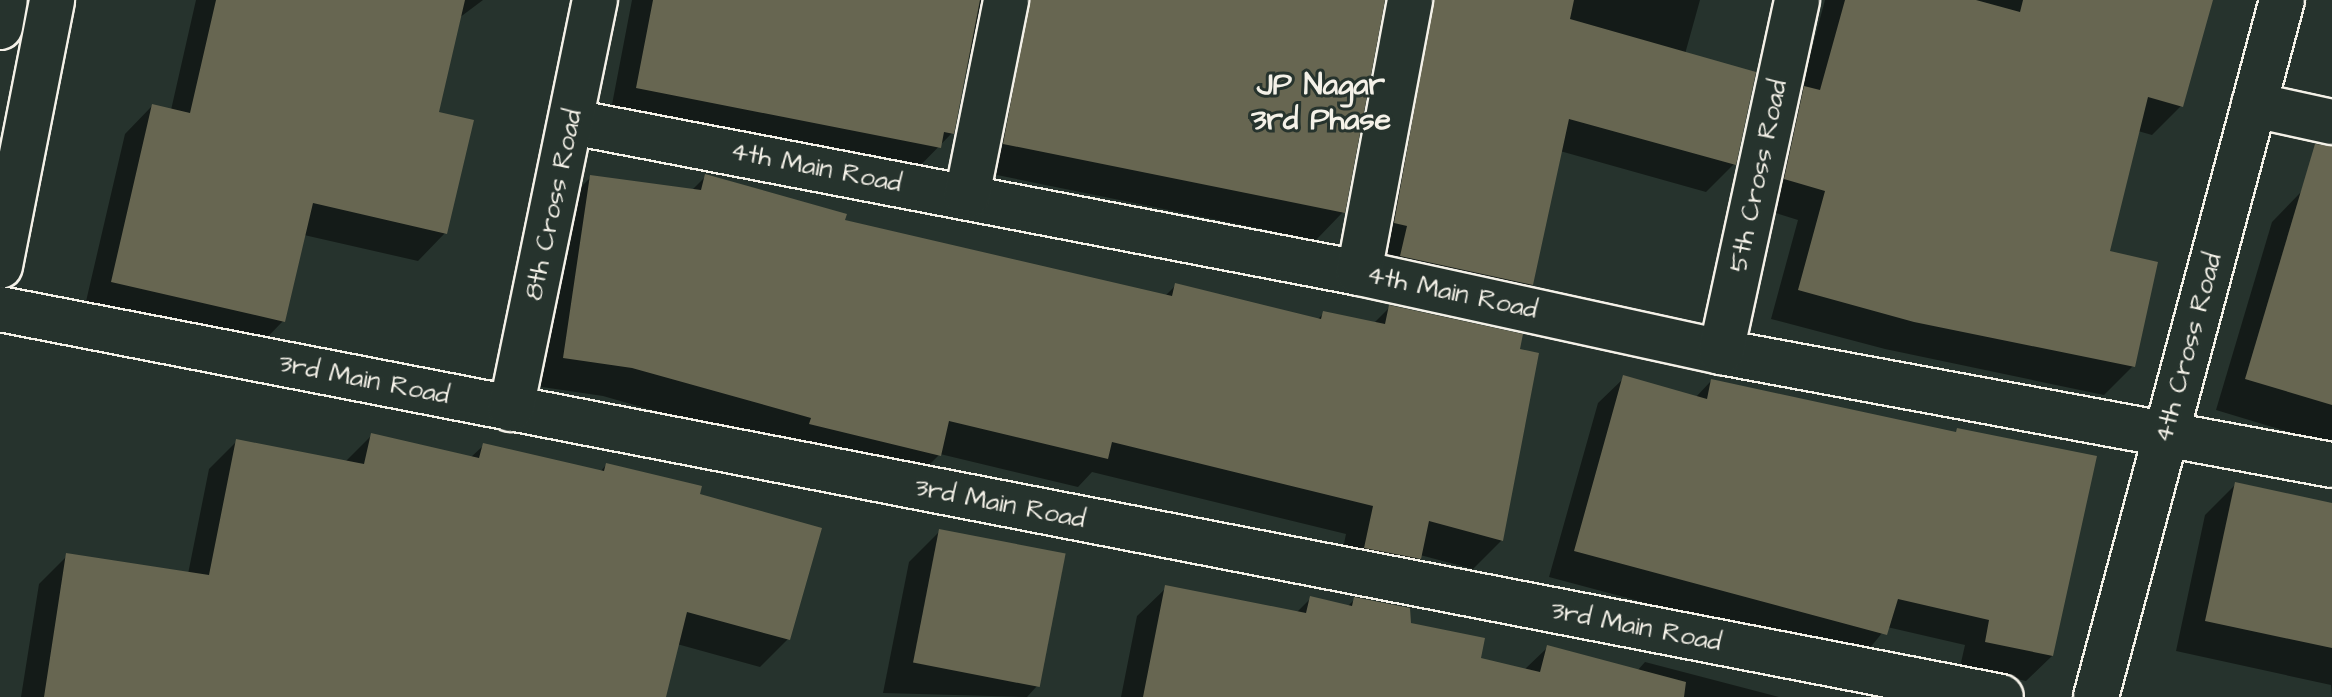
<!DOCTYPE html>
<style>
body{margin:0}
#map{position:relative;width:2332px;height:697px;overflow:hidden;background:#26332d;font-family:"Architects Daughter",sans-serif}
div>[style]{position:absolute}
[style*='--x']{left:calc(var(--x)*1px);top:calc(var(--y)*1px);width:calc(var(--w)*1px);rotate:calc(var(--a)*1deg)}
.shadow>*{inset:0;background:#0007}
.building>*{inset:0;background:#676651;transform-origin:0 0}
.roads{filter:drop-shadow(2px 0 #f4f1e8) drop-shadow(-2px 0 #f4f1e8) drop-shadow(0 2px #f4f1e8) drop-shadow(0 -2px #f4f1e8)}
.street>*{height:44px;margin:-22px;padding:0 22px;transform-origin:22px;border-radius:22px;background:#26332d}
.secondary>*{height:44px;margin:-22px;padding:0 22px;transform-origin:22px;border-radius:22px;background:#26332d}
span{translate:-50% -50%;white-space:nowrap;text-align:center;line-height:1.15;-webkit-text-stroke:6px #26332d;paint-order:stroke}
.street-label{font-size:26px;color:#f4f1e8}
.quarter-label{font-size:30px;color:#f4f1e8;font-weight:700}
</style>
<div id="map">
<div class="shadow">
<div style="clip-path:polygon(196px 0,483px 0,459px 18px,437px 114px,445px 233px,418px 261px,304px 235px,283px 321px,256px 349px,84px 310px,125px 134px,152px 106px,171px 110px)"></div>
<div style="clip-path:polygon(632px 0,1324px 0,1343px 212px,1316px 240px,977px 171px,996px 9px,982px 2px,952px 133px,912px 174px,610px 115px)"></div>
<div style="clip-path:polygon(1439px 0,1700px 0,1685px 54px,1734px 164px,1706px 192px,1560px 151px,1532px 284px,1504px 312px,1373px 284px,1402px 63px,1430px 36px)"></div>
<div style="clip-path:polygon(1825px 0,2211px 0,2181px 106px,2152px 135px,2138px 131px,2107px 253px,2133px 366px,2104px 395px,1885px 349px,1771px 319px,1798px 220px,1757px 207px,1776px 117px,1800px 93px)"></div>
<div style="clip-path:polygon(706px 176px,842px 221px,1165px 296px,1176px 285px,1317px 320px,1324px 313px,1373px 324px,1390px 307px,1502px 540px,1473px 569px,1420px 555px,1390px 587px,1337px 577px,1346px 534px,1092px 472px,1078px 487px,940px 454px,910px 484px,603px 396px,535px 386px,562px 206px,591px 177px,691px 191px)"></div>
<div style="clip-path:polygon(2302px 191px,2332px 200px,2332px 445px,2216px 410px,2272px 222px)"></div>
<div style="clip-path:polygon(1624px 378px,1695px 398px,1711px 381px,1954px 434px,2052px 656px,2026px 681px,1960px 667px,1965px 645px,1887px 627px,1860px 660px,1549px 577px,1598px 403px)"></div>
<div style="clip-path:polygon(372px 435px,470px 458px,484px 445px,600px 472px,606px 465px,698px 495px,788px 639px,760px 667px,677px 644px,664px 697px,21px 697px,39px 584px,67px 556px,188px 574px,209px 469px,237px 441px,344px 463px)"></div>
<div style="clip-path:polygon(2236px 484px,2332px 505px,2332px 697px,2331px 685px,2176px 651px,2205px 515px)"></div>
<div style="clip-path:polygon(940px 531px,1037px 686px,1027px 697px,883px 693px,909px 562px)"></div>
<div style="clip-path:polygon(1166px 588px,1296px 613px,1311px 598px,1347px 607px,1355px 599px,1479px 660px,1524px 670px,1548px 647px,1637px 671px,1645px 662px,1779px 697px,1121px 697px,1137px 616px)"></div>
</div>
<div class="building">
<div style="clip-path:polygon(216px 0,465px 0,439px 112px,474px 120px,447px 234px,313px 203px,285px 322px,111px 282px,152px 104px,190px 113px)"></div>
<div style="clip-path:polygon(653px 0,980px 0,954px 134px,944px 132px,941px 148px,636px 88px)"></div>
<div style="clip-path:polygon(1030px 0,1385px 0,1345px 213px,1003px 144px)"></div>
<div style="clip-path:polygon(1434px 0,1574px 0,1570px 19px,1756px 72px,1736px 165px,1569px 119px,1533px 285px,1400px 256px,1407px 226px,1394px 223px)"></div>
<div style="clip-path:polygon(1845px 0,1976px 0,2020px 12px,2023px 0,2213px 0,2183px 107px,2148px 97px,2110px 251px,2158px 262px,2135px 367px,1914px 322px,1798px 290px,1825px 191px,1784px 179px,1804px 86px,1820px 90px)"></div>
<div style="clip-path:polygon(2315px 144px,2332px 146px,2332px 405px,2245px 379px)"></div>
<div style="clip-path:polygon(705px 174px,847px 214px,845px 220px,1172px 296px,1175px 283px,1321px 319px,1323px 311px,1385px 324px,1389px 305px,1523px 334px,1520px 349px,1539px 353px,1503px 541px,1429px 521px,1421px 559px,1364px 548px,1373px 506px,1112px 442px,1108px 459px,949px 421px,941px 456px,809px 424px,811px 418px,632px 368px,563px 358px,590px 175px,701px 190px)"></div>
<div style="clip-path:polygon(1623px 375px,1707px 399px,1711px 379px,1956px 432px,1957px 428px,2097px 456px,2053px 656px,1985px 642px,1989px 620px,1898px 599px,1887px 635px,1574px 551px)"></div>
<div style="clip-path:polygon(371px 433px,479px 458px,483px 443px,604px 471px,606px 463px,702px 486px,700px 494px,822px 528px,790px 640px,687px 612px,666px 697px,44px 697px,66px 553px,209px 575px,236px 439px,364px 464px)"></div>
<div style="clip-path:polygon(2235px 482px,2332px 503px,2332px 648px,2205px 621px)"></div>
<div style="left:939px;top:529px;width:129px;height:136px;rotate:11deg"></div>
<div style="clip-path:polygon(1165px 585px,1306px 613px,1310px 596px,1352px 606px,1354px 597px,1410px 608px,1411px 623px,1485px 638px,1481px 658px,1540px 672px,1547px 645px,1686px 682px,1684px 697px,1143px 697px)"></div>
</div>
<div class="roads">
<div class="street">
<div style="--x:2254;--y:105;--w:80;--a:12.3"></div>
<div style="--x:572;--y:122;--w:801;--a:10.86"></div>
<div style="--x:1359;--y:273;--w:371;--a:12.3"></div>
<div style="--x:1721;--y:352;--w:621;--a:10.48"></div>
<div style="--x:967;--y:196;--w:200;--a:-78.7"></div>
<div style="--x:1359;--y:273;--w:278;--a:-79.4"></div>
<div style="--x:0;--y:309;--w:2038;--a:10.97"></div>
<div style="--x:1721;--y:352;--w:360;--a:-77.8"></div>
<div style="--x:511;--y:409;--w:418;--a:-78.4"></div>
</div>
<div class="secondary">
<div style="--x:0;--y:27;--w:27;--a:-80"></div>
<div style="--x:0;--y:266;--w:271;--a:-78.9"></div>
<div style="--x:2096;--y:697;--w:721;--a:-75.06"></div>
</div>
</div>
<div class="street-label">
<span style="left:816px;top:168px;rotate:11deg">4th Main Road</span>
<span style="left:1759px;top:176px;rotate:-78deg">5th Cross Road</span>
<span style="left:554px;top:205px;rotate:-78deg">8th Cross Road</span>
<span style="left:1452px;top:293px;rotate:12deg">4th Main Road</span>
<span style="left:2189px;top:348px;rotate:-75deg">4th Cross Road</span>
<span style="left:364px;top:380px;rotate:11deg">3rd Main Road</span>
<span style="left:1000px;top:504px;rotate:11deg">3rd Main Road</span>
<span style="left:1636px;top:627px;rotate:11deg">3rd Main Road</span>
</div>
<div class="quarter-label">
<span style="left:1321px;top:102px">JP Nagar<br>3rd Phase</span>
</div>
</div>
